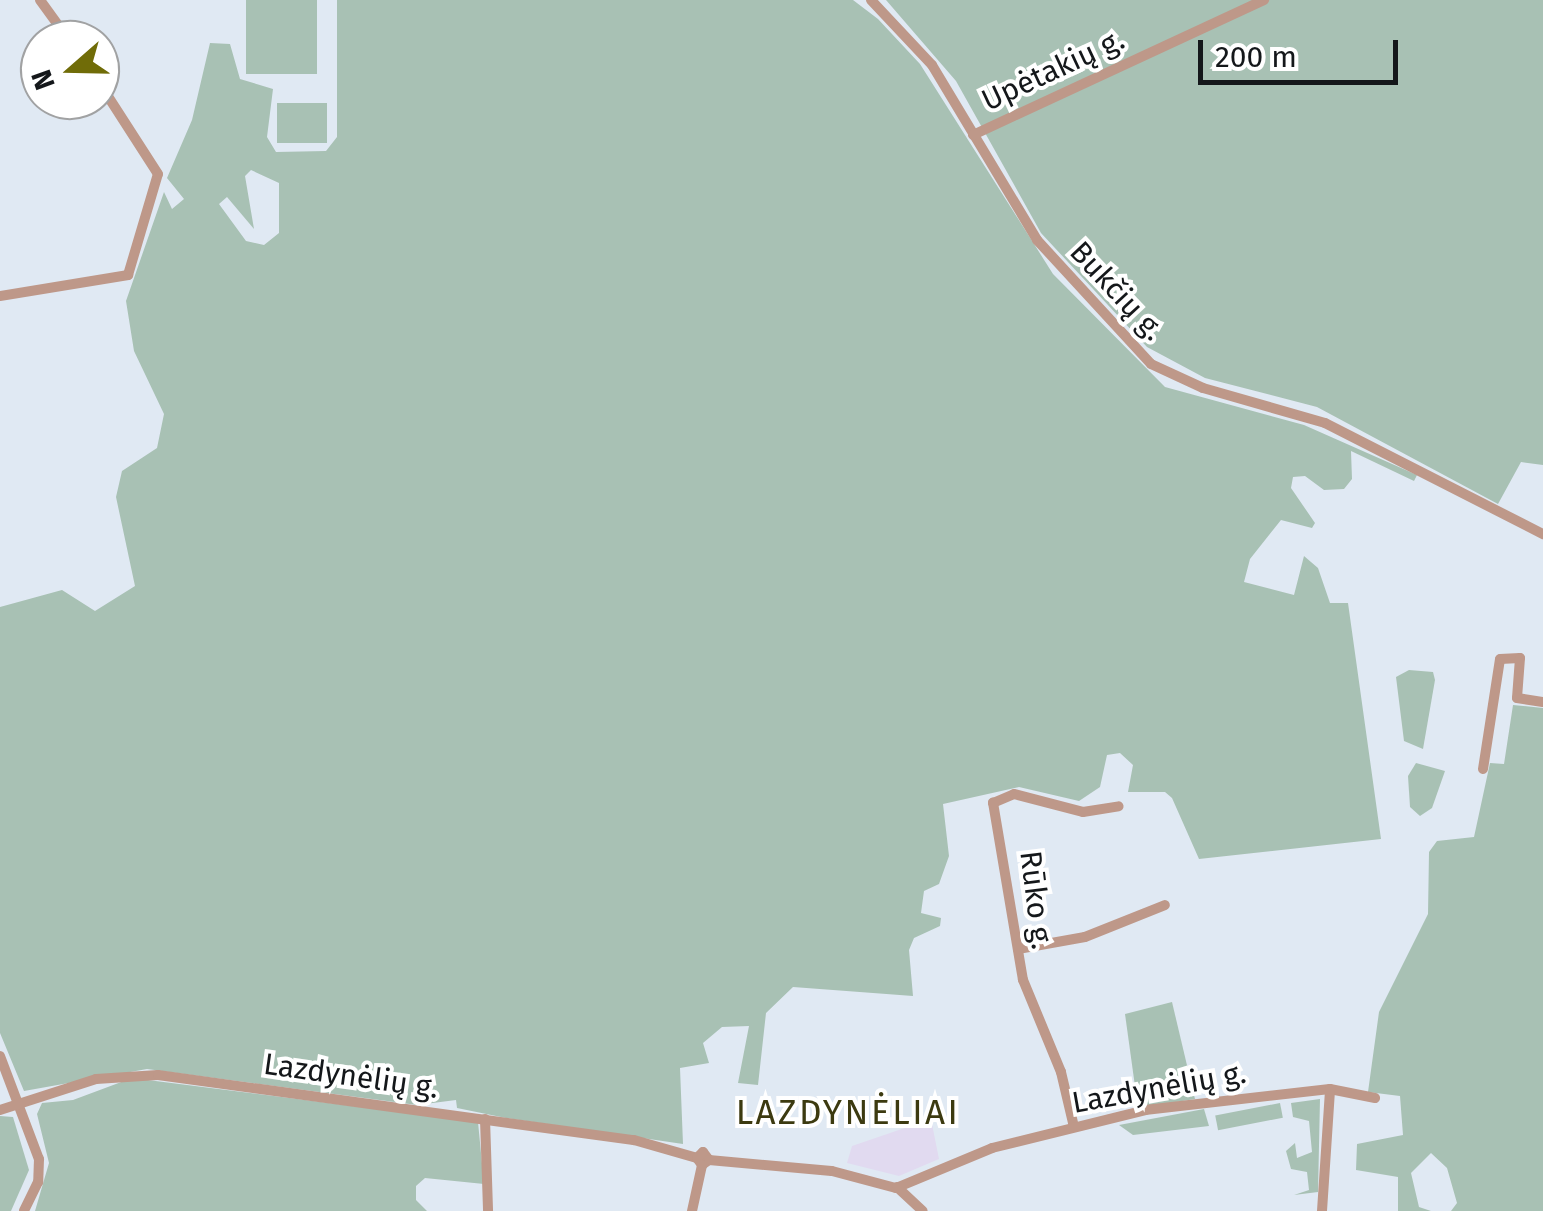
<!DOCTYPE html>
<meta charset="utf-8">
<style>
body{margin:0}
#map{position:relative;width:1543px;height:1211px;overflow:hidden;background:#e0e9f3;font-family:"Fira Sans",sans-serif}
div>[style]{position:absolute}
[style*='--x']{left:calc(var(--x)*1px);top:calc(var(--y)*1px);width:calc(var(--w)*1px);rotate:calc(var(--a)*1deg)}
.commercial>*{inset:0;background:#e1daf0}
.green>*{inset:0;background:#a8c1b4;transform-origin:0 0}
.minor>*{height:10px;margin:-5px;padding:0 5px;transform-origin:5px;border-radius:5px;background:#be9889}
span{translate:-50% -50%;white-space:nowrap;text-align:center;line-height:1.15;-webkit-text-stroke:8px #fff;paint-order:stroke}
.street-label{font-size:30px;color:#14171a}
.quarter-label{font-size:35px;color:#3c3a10;letter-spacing:2.5px}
.north{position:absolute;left:20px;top:20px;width:100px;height:100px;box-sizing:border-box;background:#fff;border:2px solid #a1a2a3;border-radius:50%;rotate:250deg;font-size:28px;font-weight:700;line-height:40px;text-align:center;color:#14171a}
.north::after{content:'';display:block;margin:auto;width:35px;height:45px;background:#706c08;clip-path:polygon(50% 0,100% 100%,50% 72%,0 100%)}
.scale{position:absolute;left:1198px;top:40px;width:200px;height:45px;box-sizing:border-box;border:5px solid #14171a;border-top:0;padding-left:12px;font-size:30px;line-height:35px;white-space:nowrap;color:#14171a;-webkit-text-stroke:8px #fff;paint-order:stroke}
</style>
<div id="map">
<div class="commercial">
<div style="clip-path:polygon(931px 1119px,939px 1159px,899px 1176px,847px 1163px,852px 1146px)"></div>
</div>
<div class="green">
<div style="left:246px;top:0;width:71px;height:74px"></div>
<div style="clip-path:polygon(evenodd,337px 0,853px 0,878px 19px,920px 64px,1053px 274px,1165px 387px,1304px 425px,1417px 475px,1414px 481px,1351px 451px,1352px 479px,1344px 489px,1324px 490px,1305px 476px,1293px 477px,1291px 488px,1315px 523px,1312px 528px,1281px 520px,1250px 559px,1244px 582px,1294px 595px,1304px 556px,1318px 568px,1330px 603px,1348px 603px,1381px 839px,1199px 859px,1172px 798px,1165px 792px,1128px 792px,1133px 765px,1120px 753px,1107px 755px,1100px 787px,1079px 801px,1019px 787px,943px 804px,949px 856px,939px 884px,924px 891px,921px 913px,941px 918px,940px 926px,914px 938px,909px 950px,913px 996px,793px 987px,766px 1013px,758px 1085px,738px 1083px,749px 1026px,722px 1027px,703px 1043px,709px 1063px,680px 1068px,683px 1144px,506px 1118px,457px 1108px,456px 1100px,417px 1105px,147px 1069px,24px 1091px,0 1033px,0 607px,62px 590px,95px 611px,135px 586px,116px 497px,122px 471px,157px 448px,164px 414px,134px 351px,126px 301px,164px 192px,172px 209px,184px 199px,167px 178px,192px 120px,210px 43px,230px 44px,240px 79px,273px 89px,267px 137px,276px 152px,326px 151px,337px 137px,337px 0,251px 170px,279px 183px,279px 233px,264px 245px,246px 241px,219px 204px,227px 197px,254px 229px,245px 176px,251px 170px)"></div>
<div style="clip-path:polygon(886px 0,1543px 0,1543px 465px,1521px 462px,1498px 504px,1317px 407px,1205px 378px,1147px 347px,1041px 233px,956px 81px)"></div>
<div style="left:277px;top:103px;width:50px;height:40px"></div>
<div style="clip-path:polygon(1409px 670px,1433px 672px,1435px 680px,1423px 749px,1404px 741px,1396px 677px)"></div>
<div style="clip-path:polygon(1513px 705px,1543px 708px,1543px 1211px,1451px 1211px,1457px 1203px,1447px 1168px,1431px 1153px,1411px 1173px,1419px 1207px,1431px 1211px,1398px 1211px,1398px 1177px,1356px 1170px,1357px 1144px,1403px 1135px,1400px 1096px,1368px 1092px,1379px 1012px,1428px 914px,1429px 852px,1437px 841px,1474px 837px,1490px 763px,1504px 764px)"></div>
<div style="clip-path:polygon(1416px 763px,1445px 771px,1432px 808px,1420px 816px,1410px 807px,1408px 776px)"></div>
<div style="clip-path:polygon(1172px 1002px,1195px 1099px,1138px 1108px,1125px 1014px)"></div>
<div style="clip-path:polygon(132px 1078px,478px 1122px,484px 1184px,425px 1178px,416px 1186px,416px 1200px,427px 1211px,35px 1211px,49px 1163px,37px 1114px,42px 1103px,73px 1100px)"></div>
<div style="clip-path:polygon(1320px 1099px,1318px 1192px,1294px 1195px,1309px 1190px,1307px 1172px,1291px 1169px,1286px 1151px,1295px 1143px,1297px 1158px,1312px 1152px,1309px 1121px,1293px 1117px,1291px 1103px)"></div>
<div style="left:1280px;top:1103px;width:15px;height:66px;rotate:79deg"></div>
<div style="clip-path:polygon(1204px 1109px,1209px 1126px,1133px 1135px,1119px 1125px)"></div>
<div style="clip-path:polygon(0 1116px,13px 1117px,29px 1170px,11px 1211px,0 1211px)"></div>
</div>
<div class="minor">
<div style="--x:40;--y:0;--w:49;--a:54.1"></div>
<div style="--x:871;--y:0;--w:89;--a:46.8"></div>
<div style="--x:932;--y:65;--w:204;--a:59"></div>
<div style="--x:1037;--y:240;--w:168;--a:47.4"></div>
<div style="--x:1151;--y:364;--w:57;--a:24.8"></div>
<div style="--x:1203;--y:388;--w:127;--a:16"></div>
<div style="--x:1325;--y:423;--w:245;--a:27"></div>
<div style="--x:973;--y:135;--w:321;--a:-24.9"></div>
<div style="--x:0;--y:296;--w:130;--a:-9.3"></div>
<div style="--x:128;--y:275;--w:105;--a:-73.5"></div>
<div style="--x:158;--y:174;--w:107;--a:-122.8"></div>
<div style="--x:1483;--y:769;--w:111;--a:-81.2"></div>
<div style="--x:1500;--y:659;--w:20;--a:-3"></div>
<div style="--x:1520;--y:658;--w:40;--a:94.3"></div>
<div style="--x:1517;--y:698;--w:26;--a:9"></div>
<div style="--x:1018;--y:949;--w:68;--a:-10.2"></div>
<div style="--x:1085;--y:937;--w:86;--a:-21.8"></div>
<div style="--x:0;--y:1056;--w:110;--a:69.3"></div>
<div style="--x:39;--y:1159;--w:23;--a:92"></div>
<div style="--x:38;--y:1182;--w:32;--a:116"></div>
<div style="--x:0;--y:1110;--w:101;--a:-17.9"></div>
<div style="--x:96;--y:1079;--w:62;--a:-3.7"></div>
<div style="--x:158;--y:1075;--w:480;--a:7.8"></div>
<div style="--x:634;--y:1140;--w:66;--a:15.9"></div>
<div style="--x:697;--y:1158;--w:9;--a:54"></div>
<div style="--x:702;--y:1165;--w:9;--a:-36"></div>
<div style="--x:709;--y:1160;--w:10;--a:-127"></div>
<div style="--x:703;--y:1152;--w:8;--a:135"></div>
<div style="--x:485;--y:1119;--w:92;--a:88.1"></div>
<div style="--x:1074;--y:1127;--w:57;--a:-103.3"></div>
<div style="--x:1061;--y:1072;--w:100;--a:-112.4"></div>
<div style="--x:1023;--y:980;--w:180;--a:-99.6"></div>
<div style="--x:993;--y:803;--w:23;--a:-23"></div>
<div style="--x:1014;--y:794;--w:71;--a:14.6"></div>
<div style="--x:1083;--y:812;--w:36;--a:-9"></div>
<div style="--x:709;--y:1160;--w:123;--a:5.1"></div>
<div style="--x:832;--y:1171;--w:66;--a:14.9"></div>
<div style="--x:896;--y:1188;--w:104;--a:-22.6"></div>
<div style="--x:992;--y:1148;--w:158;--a:-13.9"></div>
<div style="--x:1145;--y:1110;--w:186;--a:-6.5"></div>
<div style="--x:1330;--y:1089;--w:46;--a:11.3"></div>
<div style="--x:897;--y:1187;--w:35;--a:43"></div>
<div style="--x:692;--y:1211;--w:47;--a:-77.7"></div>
<div style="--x:1322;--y:1211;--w:122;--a:-86.2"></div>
</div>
<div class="street-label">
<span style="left:1053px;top:70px;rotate:-25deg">Upėtakių g.</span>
<span style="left:1117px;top:291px;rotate:47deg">Bukčių g.</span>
<span style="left:1036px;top:900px;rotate:83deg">Rūko g.</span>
<span style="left:351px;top:1076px;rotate:8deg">Lazdynėlių g.</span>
<span style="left:1159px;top:1088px;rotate:-10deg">Lazdynėlių g.</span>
</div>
<div class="quarter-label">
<span style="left:848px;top:1112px">LAZDYNĖLIAI</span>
</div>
<div class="north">N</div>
<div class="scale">200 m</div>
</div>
